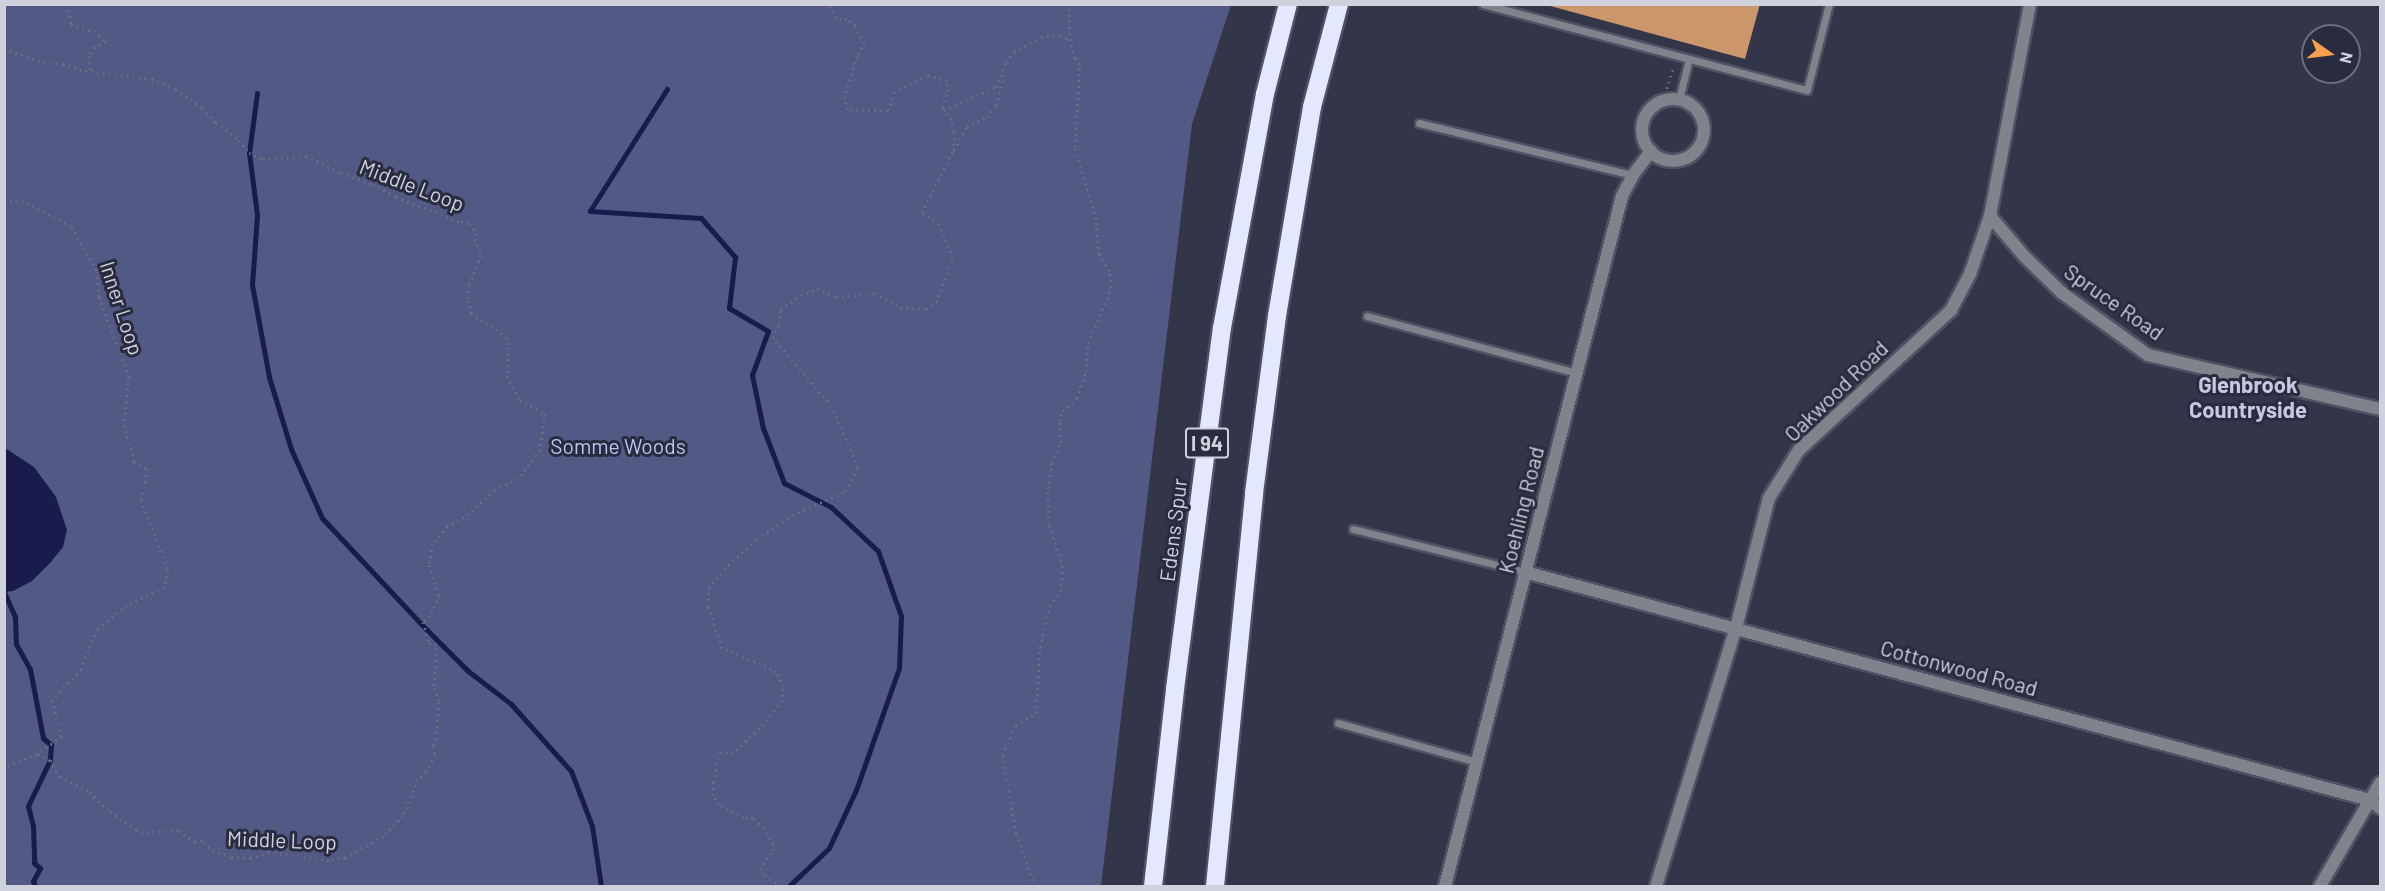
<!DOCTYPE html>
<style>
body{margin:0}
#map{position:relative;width:2385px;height:891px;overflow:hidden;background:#333649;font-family:Barlow,sans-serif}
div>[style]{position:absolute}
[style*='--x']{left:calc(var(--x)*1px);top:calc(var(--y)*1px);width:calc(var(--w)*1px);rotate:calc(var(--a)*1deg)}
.green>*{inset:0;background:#525985}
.water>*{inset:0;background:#181b4b}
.stream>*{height:5px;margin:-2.5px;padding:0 2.5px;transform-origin:2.5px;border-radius:2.5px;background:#181b4b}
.building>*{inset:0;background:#cc966b}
.path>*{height:3px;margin-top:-1.5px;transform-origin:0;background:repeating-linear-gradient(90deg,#6c6f7f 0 1.5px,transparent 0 6px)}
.roads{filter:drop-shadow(2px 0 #4f5264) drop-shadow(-2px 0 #4f5264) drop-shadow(0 2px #4f5264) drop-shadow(0 -2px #4f5264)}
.service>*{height:7px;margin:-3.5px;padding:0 3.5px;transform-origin:3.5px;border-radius:3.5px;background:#80828c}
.minor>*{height:12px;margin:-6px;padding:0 6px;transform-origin:6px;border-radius:6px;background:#80828c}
.minor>.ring{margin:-6px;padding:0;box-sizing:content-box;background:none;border:12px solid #80828c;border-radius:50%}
.motorway>*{height:18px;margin:-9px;padding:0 9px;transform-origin:9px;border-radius:9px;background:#e4e8fc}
span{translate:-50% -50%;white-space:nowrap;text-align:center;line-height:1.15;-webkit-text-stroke:6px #292c3e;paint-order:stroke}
.shield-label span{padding:2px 4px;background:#292c3e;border:2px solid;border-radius:4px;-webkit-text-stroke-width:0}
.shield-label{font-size:20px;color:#cfd1dd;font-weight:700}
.street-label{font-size:21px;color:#cfd1dd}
.park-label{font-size:21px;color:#bbc4f6}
.neighbourhood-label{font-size:22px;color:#c5cae1;font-weight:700}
.frame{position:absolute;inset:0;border:6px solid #cfd1dd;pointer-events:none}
.north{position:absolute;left:2301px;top:24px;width:60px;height:60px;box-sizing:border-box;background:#292c3e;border:2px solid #6b6e7e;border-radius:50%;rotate:104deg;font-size:16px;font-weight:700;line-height:24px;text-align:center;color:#cfd1dd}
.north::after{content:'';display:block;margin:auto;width:21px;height:27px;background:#fa9f4e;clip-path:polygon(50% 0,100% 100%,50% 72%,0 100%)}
</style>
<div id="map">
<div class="green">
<div style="clip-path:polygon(5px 5px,1231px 5px,1192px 124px,1101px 886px,5px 886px)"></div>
</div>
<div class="water">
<div style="clip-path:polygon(5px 448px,34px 467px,56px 497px,67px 530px,63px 547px,50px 563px,32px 581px,13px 591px,5px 592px)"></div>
</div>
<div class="stream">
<div style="--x:667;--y:89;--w:144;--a:122.3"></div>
<div style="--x:590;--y:211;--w:111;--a:3.6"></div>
<div style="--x:701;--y:218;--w:52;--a:48.9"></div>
<div style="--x:735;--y:257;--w:51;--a:96.7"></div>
<div style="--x:729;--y:308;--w:45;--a:30.5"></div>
<div style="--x:768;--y:331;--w:47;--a:110"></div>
<div style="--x:752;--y:375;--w:54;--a:78.3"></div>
<div style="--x:763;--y:428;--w:59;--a:69.1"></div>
<div style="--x:784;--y:483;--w:53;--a:27.1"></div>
<div style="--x:831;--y:507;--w:64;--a:43.1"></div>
<div style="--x:878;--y:551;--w:69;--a:70.5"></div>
<div style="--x:901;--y:616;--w:52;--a:92.2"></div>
<div style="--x:899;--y:668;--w:129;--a:109.4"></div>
<div style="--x:856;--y:790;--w:64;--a:115"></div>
<div style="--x:829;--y:848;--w:55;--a:136.5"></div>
<div style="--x:257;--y:93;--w:61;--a:97.6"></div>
<div style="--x:249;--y:153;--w:63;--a:82.6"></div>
<div style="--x:257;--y:215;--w:70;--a:94.1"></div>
<div style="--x:252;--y:285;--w:94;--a:79.5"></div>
<div style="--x:269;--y:377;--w:75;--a:73"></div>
<div style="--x:291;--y:449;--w:76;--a:65.8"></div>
<div style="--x:322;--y:518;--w:151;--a:46.9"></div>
<div style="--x:425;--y:628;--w:61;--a:45"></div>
<div style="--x:468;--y:671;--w:54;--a:37.5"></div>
<div style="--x:511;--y:704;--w:90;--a:48.2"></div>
<div style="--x:571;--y:771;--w:59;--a:69.1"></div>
<div style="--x:592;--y:826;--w:61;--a:81.5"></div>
<div style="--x:4;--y:592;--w:27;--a:66"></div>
<div style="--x:15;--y:617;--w:27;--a:88"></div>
<div style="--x:16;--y:644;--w:29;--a:61"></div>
<div style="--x:30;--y:669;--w:70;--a:79.3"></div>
<div style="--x:43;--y:738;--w:11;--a:41"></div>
<div style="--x:51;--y:745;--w:15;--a:94"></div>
<div style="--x:50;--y:760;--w:51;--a:115.6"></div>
<div style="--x:28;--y:806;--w:21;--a:76"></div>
<div style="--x:33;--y:826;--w:37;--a:88"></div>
<div style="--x:34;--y:863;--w:8;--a:40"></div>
<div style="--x:40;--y:868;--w:15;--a:118"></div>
<div style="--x:33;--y:881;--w:5;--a:68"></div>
</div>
<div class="building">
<div style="clip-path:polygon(1543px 4px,1760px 4px,1745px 59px)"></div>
</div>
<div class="path">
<div style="--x:68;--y:4;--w:21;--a:82"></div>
<div style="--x:71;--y:25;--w:24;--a:15"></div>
<div style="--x:94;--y:31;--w:16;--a:43"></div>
<div style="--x:106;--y:42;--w:13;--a:157"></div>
<div style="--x:94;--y:47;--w:10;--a:119"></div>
<div style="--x:89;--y:56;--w:15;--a:86"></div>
<div style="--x:4;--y:49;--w:36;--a:19"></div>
<div style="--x:38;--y:61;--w:25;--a:7"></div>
<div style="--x:63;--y:64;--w:23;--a:18"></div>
<div style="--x:85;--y:71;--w:67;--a:6.8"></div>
<div style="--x:152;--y:79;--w:26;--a:23"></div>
<div style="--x:176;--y:89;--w:32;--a:36"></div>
<div style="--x:202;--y:108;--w:21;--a:47"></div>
<div style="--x:216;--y:123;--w:29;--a:36"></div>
<div style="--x:239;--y:140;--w:16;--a:52"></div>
<div style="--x:249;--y:153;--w:15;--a:23"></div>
<div style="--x:263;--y:159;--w:43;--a:-4"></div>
<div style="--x:306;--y:156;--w:39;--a:26"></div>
<div style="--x:341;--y:173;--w:34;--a:19"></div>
<div style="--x:373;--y:184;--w:26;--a:29"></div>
<div style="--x:396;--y:197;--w:70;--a:21"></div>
<div style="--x:461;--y:222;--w:10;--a:6"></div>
<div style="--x:471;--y:223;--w:11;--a:63"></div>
<div style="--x:476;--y:233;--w:6;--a:99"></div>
<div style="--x:475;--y:239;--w:17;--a:69"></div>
<div style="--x:481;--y:255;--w:32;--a:112"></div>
<div style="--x:469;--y:285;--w:15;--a:94"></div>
<div style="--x:468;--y:300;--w:13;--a:77"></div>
<div style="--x:471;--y:313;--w:42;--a:34.4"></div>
<div style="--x:506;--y:337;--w:10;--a:73"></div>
<div style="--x:509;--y:347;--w:29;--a:94"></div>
<div style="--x:507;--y:376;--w:27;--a:62"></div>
<div style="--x:520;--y:400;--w:29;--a:29"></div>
<div style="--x:545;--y:414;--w:36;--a:98"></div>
<div style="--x:540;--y:450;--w:36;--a:127"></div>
<div style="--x:518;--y:479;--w:25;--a:154"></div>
<div style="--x:495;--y:490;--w:41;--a:138.9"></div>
<div style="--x:464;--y:517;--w:19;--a:152"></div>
<div style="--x:447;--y:526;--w:23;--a:128"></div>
<div style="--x:433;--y:544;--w:21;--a:101"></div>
<div style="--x:429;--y:565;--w:32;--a:72"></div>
<div style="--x:439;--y:595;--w:23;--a:113"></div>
<div style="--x:430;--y:616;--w:9;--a:139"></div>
<div style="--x:423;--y:622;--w:22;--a:74"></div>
<div style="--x:429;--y:643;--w:6;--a:0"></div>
<div style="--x:435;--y:643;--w:5;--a:68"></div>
<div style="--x:437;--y:648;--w:40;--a:94.3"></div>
<div style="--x:434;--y:688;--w:15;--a:70"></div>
<div style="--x:439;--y:702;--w:30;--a:94"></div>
<div style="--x:437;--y:732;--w:15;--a:106"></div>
<div style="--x:433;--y:746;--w:9;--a:77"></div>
<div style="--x:435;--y:755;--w:19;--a:118"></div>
<div style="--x:426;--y:772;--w:11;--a:139"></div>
<div style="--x:418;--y:779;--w:40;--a:112"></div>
<div style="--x:403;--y:816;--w:28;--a:135"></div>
<div style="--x:383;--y:836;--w:44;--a:149.9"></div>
<div style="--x:345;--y:858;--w:16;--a:173"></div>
<div style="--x:329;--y:860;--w:61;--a:-172.4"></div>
<div style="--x:269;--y:852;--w:19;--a:162"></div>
<div style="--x:251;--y:858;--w:20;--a:-177"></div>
<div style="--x:231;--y:857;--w:18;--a:-161"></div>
<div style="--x:214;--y:851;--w:16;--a:-140"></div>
<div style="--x:202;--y:841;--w:7;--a:172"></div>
<div style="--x:195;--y:842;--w:21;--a:-145"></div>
<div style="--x:178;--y:830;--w:35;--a:175"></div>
<div style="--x:143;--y:833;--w:8;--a:-157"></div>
<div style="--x:136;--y:830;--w:34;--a:-144"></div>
<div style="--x:108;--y:810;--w:28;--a:-136"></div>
<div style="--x:88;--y:791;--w:31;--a:-153"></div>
<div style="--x:60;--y:777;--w:20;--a:-120"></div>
<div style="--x:50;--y:760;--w:14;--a:-155"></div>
<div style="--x:37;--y:754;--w:35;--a:158"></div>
<div style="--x:1664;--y:100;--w:35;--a:-75"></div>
<div style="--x:944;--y:110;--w:57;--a:-23.9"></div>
<div style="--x:996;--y:87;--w:27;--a:-68"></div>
<div style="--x:1006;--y:62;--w:13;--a:-51"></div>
<div style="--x:1014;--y:52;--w:31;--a:-29"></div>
<div style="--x:1041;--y:37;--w:19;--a:-6"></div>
<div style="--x:1060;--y:35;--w:11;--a:27"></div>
<div style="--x:954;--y:150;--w:26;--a:-61"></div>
<div style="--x:967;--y:127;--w:22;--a:-27"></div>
<div style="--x:987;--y:117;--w:15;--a:-53"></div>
<div style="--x:996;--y:105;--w:31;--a:-75"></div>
<div style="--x:4;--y:200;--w:23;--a:7"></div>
<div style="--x:27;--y:203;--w:51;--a:28.1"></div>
<div style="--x:72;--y:227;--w:51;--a:60.4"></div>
<div style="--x:97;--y:271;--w:26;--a:86"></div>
<div style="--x:99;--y:297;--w:85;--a:69.4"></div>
<div style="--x:129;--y:377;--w:48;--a:95.9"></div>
<div style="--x:124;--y:425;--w:38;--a:75"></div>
<div style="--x:134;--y:462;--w:16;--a:27"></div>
<div style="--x:148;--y:469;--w:32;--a:103"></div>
<div style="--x:141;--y:500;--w:75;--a:68.9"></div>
<div style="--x:168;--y:570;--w:17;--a:103"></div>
<div style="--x:164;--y:587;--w:41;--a:154.1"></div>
<div style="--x:127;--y:605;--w:38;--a:141"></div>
<div style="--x:97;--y:629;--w:43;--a:111.8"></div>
<div style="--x:81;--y:669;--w:42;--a:133.1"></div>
<div style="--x:52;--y:700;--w:38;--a:75"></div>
<div style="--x:62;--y:737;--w:30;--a:147"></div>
<div style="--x:781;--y:886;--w:22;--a:-146"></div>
<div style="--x:763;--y:874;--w:6;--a:-121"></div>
<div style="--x:760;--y:869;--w:22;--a:-56"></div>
<div style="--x:772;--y:851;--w:7;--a:-82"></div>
<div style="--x:773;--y:844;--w:18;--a:-119"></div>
<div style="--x:764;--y:828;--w:15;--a:-138"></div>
<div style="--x:753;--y:818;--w:9;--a:-174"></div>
<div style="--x:744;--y:817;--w:28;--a:-153"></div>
<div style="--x:719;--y:804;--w:11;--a:-124"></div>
<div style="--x:713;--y:795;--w:13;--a:-90"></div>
<div style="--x:713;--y:782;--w:31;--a:-77"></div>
<div style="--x:720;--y:752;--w:12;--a:9"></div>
<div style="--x:732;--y:754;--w:42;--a:-44"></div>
<div style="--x:762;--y:725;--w:30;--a:-50"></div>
<div style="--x:781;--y:702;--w:16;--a:-79"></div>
<div style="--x:784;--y:686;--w:16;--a:-120"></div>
<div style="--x:776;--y:672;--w:12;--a:-149"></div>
<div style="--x:766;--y:666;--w:48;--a:-157.8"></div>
<div style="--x:722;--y:648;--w:44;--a:-108.4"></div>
<div style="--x:708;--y:606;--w:18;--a:-87"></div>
<div style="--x:709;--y:588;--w:24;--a:-52"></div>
<div style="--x:724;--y:569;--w:45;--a:-42.3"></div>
<div style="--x:757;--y:539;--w:43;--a:-33.7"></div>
<div style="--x:793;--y:515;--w:58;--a:-24.4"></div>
<div style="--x:846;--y:491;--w:27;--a:-63"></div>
<div style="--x:858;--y:467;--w:66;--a:-113.1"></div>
<div style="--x:832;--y:406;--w:90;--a:-130.9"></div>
<div style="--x:773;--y:338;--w:15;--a:-67"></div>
<div style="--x:779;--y:324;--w:15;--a:-82"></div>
<div style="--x:781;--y:309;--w:24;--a:-35"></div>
<div style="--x:801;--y:295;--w:17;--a:-21"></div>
<div style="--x:817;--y:289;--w:21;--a:23"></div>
<div style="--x:836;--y:297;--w:39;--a:-6"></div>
<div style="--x:875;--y:293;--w:29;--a:31"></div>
<div style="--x:900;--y:308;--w:26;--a:2"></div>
<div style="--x:926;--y:309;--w:12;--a:-35"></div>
<div style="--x:936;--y:302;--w:47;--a:-68.9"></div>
<div style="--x:953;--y:258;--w:37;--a:-112"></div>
<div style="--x:939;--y:224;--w:21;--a:-145"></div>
<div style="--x:922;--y:212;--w:68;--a:-63.1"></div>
<div style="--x:953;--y:151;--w:20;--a:-87"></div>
<div style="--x:954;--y:131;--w:12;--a:-104"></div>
<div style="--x:951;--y:119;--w:15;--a:-127"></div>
<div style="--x:942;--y:107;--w:17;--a:-69"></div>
<div style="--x:948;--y:91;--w:10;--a:-96"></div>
<div style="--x:947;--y:81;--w:21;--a:-163"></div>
<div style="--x:927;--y:75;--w:36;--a:152"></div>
<div style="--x:895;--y:92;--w:19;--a:111"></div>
<div style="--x:888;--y:110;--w:40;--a:-178.6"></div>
<div style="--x:848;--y:109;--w:12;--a:-110"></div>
<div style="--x:844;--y:98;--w:46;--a:-72.3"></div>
<div style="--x:858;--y:54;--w:13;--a:-61"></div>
<div style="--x:864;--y:43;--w:20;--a:-117"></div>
<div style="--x:855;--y:25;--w:10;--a:-143"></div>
<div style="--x:847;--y:19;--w:11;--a:-175"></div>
<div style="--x:836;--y:18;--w:16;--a:-120"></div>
<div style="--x:1035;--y:886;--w:56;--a:-109.7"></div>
<div style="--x:1016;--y:833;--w:79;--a:-99.5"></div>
<div style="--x:1003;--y:755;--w:33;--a:-67"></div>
<div style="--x:1016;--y:725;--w:23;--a:-31"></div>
<div style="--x:1036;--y:713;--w:66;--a:-86.5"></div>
<div style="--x:1040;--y:647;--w:42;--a:-76.3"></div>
<div style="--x:1050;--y:606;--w:18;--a:-56"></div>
<div style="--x:1060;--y:591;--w:24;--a:-83"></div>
<div style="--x:1063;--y:567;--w:45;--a:-108"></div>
<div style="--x:1049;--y:524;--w:36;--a:-92"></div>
<div style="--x:1048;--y:488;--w:25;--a:-81"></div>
<div style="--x:1052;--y:463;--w:23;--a:-67"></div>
<div style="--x:1061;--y:442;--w:21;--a:-95"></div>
<div style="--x:1059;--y:421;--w:11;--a:-68"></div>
<div style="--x:1063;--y:411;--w:19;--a:-43"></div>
<div style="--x:1077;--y:398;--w:28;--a:-71"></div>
<div style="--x:1086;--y:372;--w:29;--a:-86"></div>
<div style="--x:1088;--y:343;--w:61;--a:-66.8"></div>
<div style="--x:1112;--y:287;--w:16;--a:-101"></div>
<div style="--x:1109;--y:271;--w:20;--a:-120"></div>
<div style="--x:1099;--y:254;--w:35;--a:-95"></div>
<div style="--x:1096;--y:219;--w:75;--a:-106.3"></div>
<div style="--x:1075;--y:147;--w:83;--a:-86.6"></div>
<div style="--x:1080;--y:64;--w:8;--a:-130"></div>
<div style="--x:1075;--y:58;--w:19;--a:-106"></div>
<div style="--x:1070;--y:40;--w:36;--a:-92"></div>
</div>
<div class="roads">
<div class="service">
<div style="--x:1483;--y:4;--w:335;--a:14.9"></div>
<div style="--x:1807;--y:90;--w:89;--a:-75.7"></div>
<div style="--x:1679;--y:99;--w:41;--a:-76"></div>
<div style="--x:1419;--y:123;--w:220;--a:13.7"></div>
<div style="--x:1367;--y:316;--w:218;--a:15.2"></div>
<div style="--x:1353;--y:529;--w:177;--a:14"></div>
<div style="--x:1338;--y:723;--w:144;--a:15.7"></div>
</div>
<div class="minor">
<div class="ring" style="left:1642px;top:99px;width:50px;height:50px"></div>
<div style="--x:1990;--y:216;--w:52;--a:49.6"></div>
<div style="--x:2024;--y:256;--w:53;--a:44.2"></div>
<div style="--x:2062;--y:293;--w:106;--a:35.8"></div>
<div style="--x:2148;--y:355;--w:238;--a:13.1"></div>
<div style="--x:1525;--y:572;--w:875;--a:15.1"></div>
<div style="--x:2370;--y:800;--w:13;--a:39"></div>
<div style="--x:1445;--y:886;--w:712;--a:-75.61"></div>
<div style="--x:1622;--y:196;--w:24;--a:-62"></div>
<div style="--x:1633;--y:175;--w:30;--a:-53"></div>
<div style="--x:1656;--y:886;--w:270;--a:-72.8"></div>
<div style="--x:1736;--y:628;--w:134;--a:-75.8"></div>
<div style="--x:1769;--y:498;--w:57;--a:-58"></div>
<div style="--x:1799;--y:450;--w:207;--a:-42.6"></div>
<div style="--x:1951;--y:310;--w:41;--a:-62.2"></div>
<div style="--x:1970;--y:274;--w:61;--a:-71"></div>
<div style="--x:1990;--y:216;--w:216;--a:-79.3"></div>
<div style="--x:2320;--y:886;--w:119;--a:-59.8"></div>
</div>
<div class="motorway">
<div style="--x:1153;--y:886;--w:198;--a:-83.6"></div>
<div style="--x:1175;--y:689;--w:364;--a:-82.6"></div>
<div style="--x:1222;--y:328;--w:238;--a:-79.6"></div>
<div style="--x:1265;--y:94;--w:93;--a:-75.7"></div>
<div style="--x:1215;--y:886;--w:395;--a:-84.3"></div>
<div style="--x:1254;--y:493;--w:178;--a:-82.6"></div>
<div style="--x:1277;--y:316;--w:212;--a:-80.5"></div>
<div style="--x:1312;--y:107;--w:106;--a:-75.3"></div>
</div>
</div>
<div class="shield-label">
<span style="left:1207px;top:443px">I 94</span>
</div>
<div class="street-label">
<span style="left:412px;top:185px;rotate:21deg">Middle Loop</span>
<span style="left:2114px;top:302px;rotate:35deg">Spruce Road</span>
<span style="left:122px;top:308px;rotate:72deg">Inner Loop</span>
<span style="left:1836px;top:391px;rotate:-44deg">Oakwood Road</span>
<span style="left:1521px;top:510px;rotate:-76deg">Koehling Road</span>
<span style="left:1173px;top:530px;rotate:-83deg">Edens Spur</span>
<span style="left:1959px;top:668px;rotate:15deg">Cottonwood Road</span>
<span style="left:282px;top:840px;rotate:2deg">Middle Loop</span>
</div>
<div class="park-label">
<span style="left:618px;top:446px">Somme Woods</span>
</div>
<div class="neighbourhood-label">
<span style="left:2248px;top:397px">Glenbrook<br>Countryside</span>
</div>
<div class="frame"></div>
<div class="north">N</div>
</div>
